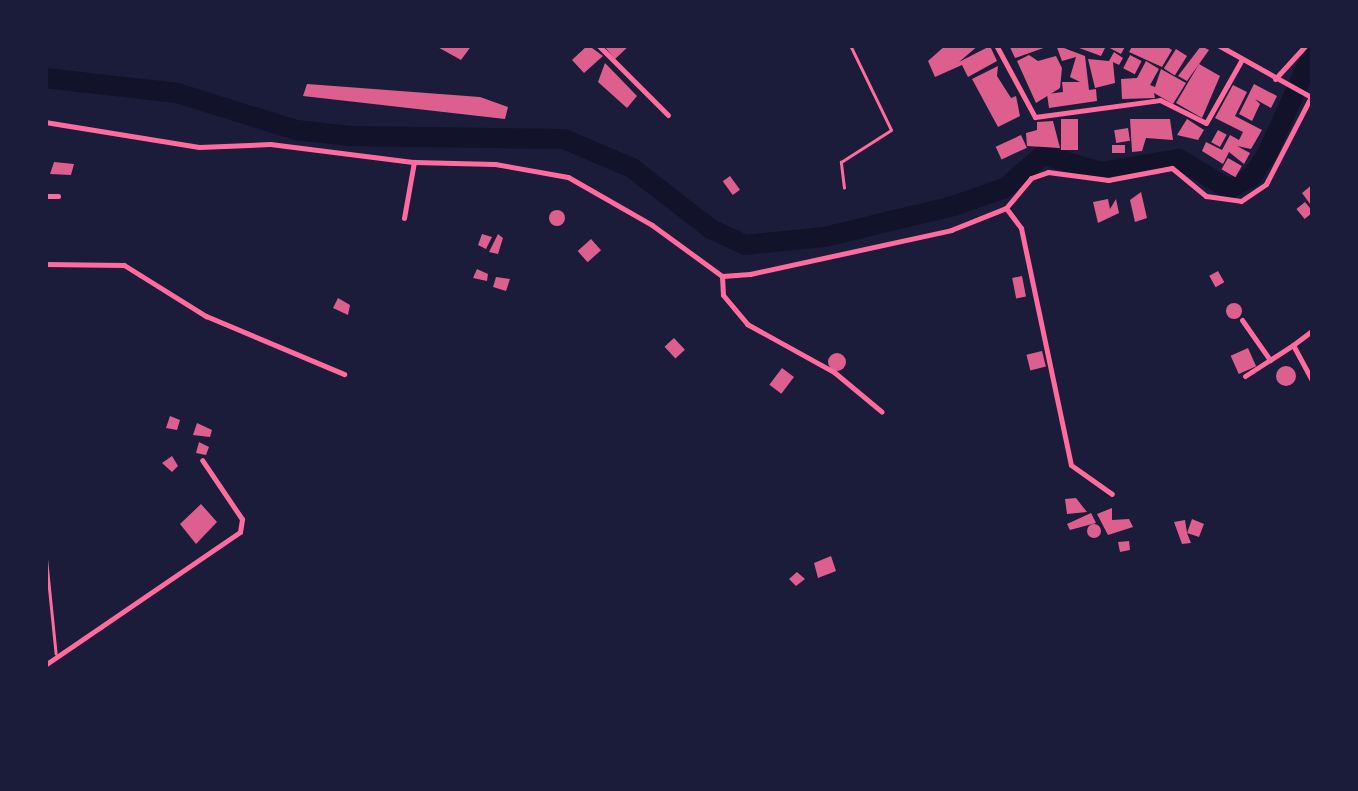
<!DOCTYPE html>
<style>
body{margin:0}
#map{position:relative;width:1358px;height:791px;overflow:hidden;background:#1b1b3a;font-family:Arial,sans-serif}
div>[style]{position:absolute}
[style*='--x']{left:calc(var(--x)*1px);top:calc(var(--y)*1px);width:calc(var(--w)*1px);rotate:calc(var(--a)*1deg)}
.river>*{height:20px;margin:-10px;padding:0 10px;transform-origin:10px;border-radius:10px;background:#12122b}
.building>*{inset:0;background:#dd5f8e;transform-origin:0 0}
.round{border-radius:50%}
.service>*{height:2.5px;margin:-1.25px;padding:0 1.25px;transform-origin:1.25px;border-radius:1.25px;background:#ff6b9d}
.minor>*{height:5px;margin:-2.5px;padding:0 2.5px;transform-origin:2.5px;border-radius:2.5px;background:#ff6b9d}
.tertiary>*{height:5px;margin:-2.5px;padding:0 2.5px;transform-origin:2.5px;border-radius:2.5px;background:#ff6b9d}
span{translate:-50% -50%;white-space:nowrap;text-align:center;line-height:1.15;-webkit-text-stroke:10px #1b1b3a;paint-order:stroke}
.frame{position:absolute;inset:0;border:48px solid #1b1b3a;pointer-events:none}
</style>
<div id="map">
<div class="river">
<div style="--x:45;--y:78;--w:133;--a:6.5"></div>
<div style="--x:177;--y:93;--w:125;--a:17.3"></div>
<div style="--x:296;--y:130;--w:55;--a:6.2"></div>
<div style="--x:351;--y:136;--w:213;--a:0.8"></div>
<div style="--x:564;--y:139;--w:74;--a:23.1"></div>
<div style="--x:632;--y:168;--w:100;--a:37.7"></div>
<div style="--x:711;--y:229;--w:38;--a:25"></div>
<div style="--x:745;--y:245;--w:79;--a:-5.8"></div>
<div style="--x:824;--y:237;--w:133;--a:-13.5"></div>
<div style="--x:953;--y:206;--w:55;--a:-19.1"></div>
<div style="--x:1005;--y:188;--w:50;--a:-41"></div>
<div style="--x:1043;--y:155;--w:60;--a:16.3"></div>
<div style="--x:1101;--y:172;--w:79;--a:-9.5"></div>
<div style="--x:1179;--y:159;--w:58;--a:31"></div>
<div style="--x:1229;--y:189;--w:26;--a:-28"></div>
<div style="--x:1252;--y:177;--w:27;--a:-57"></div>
<div style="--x:1267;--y:154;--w:111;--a:-65.5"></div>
</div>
<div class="building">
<div style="clip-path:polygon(434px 45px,472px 45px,461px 60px)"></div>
<div style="clip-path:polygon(588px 45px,603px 56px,584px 73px,572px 60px)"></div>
<div style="clip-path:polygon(603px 45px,630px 45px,615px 59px)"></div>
<div style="clip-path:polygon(946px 45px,979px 45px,959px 62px,990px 46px,997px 61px,968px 77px,962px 65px,935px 77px,928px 61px)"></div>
<div style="clip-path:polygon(1009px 45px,1052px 45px,1015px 58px)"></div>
<div style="clip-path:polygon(1056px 45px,1085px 56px,1089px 90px,1096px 89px,1097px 101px,1049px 108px,1047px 94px,1063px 92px,1062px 82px,1080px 82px,1070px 77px,1076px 57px,1062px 61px)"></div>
<div style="clip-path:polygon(1071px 45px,1126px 45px,1121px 54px,1106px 46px,1101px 56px)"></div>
<div style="clip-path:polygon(1133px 45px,1164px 45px,1172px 50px,1162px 67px,1129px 52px)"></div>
<div style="clip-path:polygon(1201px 46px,1209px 50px,1187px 81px,1178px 76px)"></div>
<div style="left:1176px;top:49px;width:13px;height:23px;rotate:32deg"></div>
<div style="clip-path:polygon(1114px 52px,1123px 58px,1119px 65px,1113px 62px,1115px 83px,1095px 88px,1088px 59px,1109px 61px)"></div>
<div style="clip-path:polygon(1029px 55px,1038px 61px,1056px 56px,1062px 68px,1060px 88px,1036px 103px,1017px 61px)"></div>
<div style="left:1130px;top:55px;width:13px;height:15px;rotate:27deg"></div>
<div style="clip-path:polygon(1146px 61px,1159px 69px,1150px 85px,1155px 87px,1161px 69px,1186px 83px,1173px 104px,1154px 93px,1155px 98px,1122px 99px,1121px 79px,1137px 78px)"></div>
<div style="clip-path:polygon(605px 63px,637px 96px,627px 108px,598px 82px)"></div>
<div style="clip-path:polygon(1199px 64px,1220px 76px,1202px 118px,1176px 103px)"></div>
<div style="clip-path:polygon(998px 66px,997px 76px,1011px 98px,1016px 96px,1020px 116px,998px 127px,972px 79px)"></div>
<div style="clip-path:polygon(307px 84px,480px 97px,508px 107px,505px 119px,303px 96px)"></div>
<div style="clip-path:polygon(1254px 84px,1277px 96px,1271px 108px,1255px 99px,1260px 104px,1252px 121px,1239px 114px)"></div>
<div style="clip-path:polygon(1233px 85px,1247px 92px,1235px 116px,1262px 130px,1251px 149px,1237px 146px,1250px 153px,1244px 164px,1229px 152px,1223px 164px,1202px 151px,1206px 142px,1222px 150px,1230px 135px,1239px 140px,1243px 132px,1215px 118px)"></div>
<div style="left:1061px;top:119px;width:17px;height:31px"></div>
<div style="clip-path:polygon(1130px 119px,1170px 119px,1173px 140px,1146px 138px,1142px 151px,1132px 152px)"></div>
<div style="clip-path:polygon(1187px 119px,1204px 130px,1198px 140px,1177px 135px)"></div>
<div style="clip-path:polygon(1053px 121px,1060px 148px,1027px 146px,1026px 133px,1037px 130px,1037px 122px)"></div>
<div style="left:1128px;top:128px;width:13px;height:14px;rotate:81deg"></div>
<div style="left:1218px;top:130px;width:10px;height:14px;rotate:29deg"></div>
<div style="left:1021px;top:135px;width:14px;height:28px;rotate:65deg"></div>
<div style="left:1125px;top:145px;width:8px;height:13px;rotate:90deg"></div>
<div style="left:1228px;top:158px;width:16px;height:13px;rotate:30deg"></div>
<div style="clip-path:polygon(54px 162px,74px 164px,71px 175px,50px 174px)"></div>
<div style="left:730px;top:176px;width:17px;height:9px;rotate:54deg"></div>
<div style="clip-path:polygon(1313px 184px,1313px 208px,1302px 193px)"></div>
<div style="clip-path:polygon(1141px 192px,1147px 218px,1135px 222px,1130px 200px)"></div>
<div style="clip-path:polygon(1108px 199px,1110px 209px,1116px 199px,1119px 213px,1098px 223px,1093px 202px)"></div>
<div style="left:1305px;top:202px;width:13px;height:11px;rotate:51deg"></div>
<div class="round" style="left:549px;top:210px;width:16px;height:16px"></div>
<div style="clip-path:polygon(482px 234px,492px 237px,486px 249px,478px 245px)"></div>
<div style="clip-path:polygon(498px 234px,503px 238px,498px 254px,489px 252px)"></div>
<div style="left:591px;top:239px;width:15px;height:18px;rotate:48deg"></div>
<div style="clip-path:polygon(477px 269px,488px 274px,487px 281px,473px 278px)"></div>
<div style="left:1218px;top:271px;width:13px;height:10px;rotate:61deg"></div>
<div style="left:1022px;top:276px;width:21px;height:10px;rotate:79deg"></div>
<div style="clip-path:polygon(496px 277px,510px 279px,506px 291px,493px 287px)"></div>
<div style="clip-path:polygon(338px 298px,350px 305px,348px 315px,333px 308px)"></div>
<div class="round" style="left:1226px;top:303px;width:16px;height:16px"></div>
<div style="left:674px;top:338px;width:16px;height:13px;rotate:47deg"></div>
<div style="left:1248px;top:348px;width:20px;height:19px;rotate:66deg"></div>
<div style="left:1042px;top:351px;width:16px;height:16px;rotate:76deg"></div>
<div class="round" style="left:828px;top:353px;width:18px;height:18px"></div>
<div class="round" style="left:1276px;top:366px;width:20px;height:20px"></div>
<div style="left:782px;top:368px;width:15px;height:21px;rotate:37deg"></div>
<div style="clip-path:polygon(170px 416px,180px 420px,177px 430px,166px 428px)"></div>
<div style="clip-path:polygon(197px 423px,212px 430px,210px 437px,193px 435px)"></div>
<div style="clip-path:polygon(199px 442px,209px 447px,206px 455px,196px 453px)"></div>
<div style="clip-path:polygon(172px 456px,178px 466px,172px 472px,162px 463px)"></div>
<div style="clip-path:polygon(1076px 498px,1087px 512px,1067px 514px,1065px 499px)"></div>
<div style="clip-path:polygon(201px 504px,217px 522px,196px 544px,180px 524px)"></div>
<div style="clip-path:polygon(1112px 508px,1112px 520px,1129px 519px,1133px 527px,1108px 535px,1097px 514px)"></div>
<div style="clip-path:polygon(1091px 513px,1096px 523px,1070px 530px,1067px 524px)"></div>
<div style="clip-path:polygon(1192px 519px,1204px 524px,1199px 537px,1187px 533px,1191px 543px,1182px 544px,1174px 522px,1185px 520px,1187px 533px)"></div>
<div class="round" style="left:1087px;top:524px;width:14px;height:14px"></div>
<div style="clip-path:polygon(1129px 541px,1130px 550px,1120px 552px,1118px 542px)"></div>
<div style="clip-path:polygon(831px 556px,836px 571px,818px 578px,814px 563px)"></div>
<div style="clip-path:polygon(797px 572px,805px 579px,796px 586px,789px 579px)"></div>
</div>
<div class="service">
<div style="--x:844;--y:188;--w:26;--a:-97"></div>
<div style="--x:841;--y:162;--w:59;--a:-32.6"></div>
<div style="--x:891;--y:130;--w:94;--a:-115.8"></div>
<div style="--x:45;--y:544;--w:110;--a:84.2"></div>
</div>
<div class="minor">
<div style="--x:598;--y:45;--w:99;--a:45"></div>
<div style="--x:996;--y:45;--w:82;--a:61.6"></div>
<div style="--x:1035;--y:117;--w:126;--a:-7.7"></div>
<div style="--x:1160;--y:100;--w:51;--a:26.6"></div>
<div style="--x:1206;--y:123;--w:73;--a:-60.6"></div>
<div style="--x:1275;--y:79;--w:46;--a:-47.6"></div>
<div style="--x:45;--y:122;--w:156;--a:9.2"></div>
<div style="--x:199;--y:147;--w:71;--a:-2.4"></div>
<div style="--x:270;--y:144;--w:144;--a:7.2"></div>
<div style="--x:45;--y:196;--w:13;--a:0"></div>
<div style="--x:1006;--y:208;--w:25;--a:53"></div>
<div style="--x:1021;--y:228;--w:242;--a:78.1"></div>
<div style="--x:1071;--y:465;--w:50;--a:35.3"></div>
<div style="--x:404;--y:218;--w:57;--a:-79.9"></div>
<div style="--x:414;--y:162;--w:81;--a:1.4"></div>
<div style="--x:495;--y:164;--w:74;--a:10.1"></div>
<div style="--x:568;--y:177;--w:97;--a:29.7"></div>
<div style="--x:652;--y:225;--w:87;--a:36.1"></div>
<div style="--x:722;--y:276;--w:28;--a:-4"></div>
<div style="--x:750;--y:274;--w:206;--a:-12.3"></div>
<div style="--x:951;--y:230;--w:59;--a:-21.8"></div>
<div style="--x:1006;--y:208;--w:39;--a:-50"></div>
<div style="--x:1031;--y:178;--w:18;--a:-19"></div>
<div style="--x:1048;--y:172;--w:61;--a:7.6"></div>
<div style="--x:1108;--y:180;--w:65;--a:-10.6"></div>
<div style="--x:1172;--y:168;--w:44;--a:39.5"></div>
<div style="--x:1206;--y:196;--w:35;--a:8"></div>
<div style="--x:1241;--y:201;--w:30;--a:-34"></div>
<div style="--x:1266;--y:184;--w:98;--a:-62.7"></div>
<div style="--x:45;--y:264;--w:79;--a:0.7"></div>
<div style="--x:124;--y:265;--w:97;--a:31.9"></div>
<div style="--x:206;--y:316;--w:150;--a:22.8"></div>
<div style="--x:722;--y:276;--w:19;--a:87"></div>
<div style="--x:723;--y:295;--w:38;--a:50"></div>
<div style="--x:747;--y:324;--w:99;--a:28.9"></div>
<div style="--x:834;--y:372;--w:62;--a:39.8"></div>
<div style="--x:1242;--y:320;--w:49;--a:55"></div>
<div style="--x:1313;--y:330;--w:25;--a:143"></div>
<div style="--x:1293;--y:345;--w:42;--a:61.6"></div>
<div style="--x:1245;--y:376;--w:57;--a:-32.9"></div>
<div style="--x:45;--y:665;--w:236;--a:-34.3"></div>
<div style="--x:240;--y:532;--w:13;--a:-81"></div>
<div style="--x:242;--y:519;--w:71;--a:-124.1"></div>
<div style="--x:399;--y:746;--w:13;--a:0"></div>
</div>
<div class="tertiary">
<div style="--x:1218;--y:45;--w:109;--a:29.2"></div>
</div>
<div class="frame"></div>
</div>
